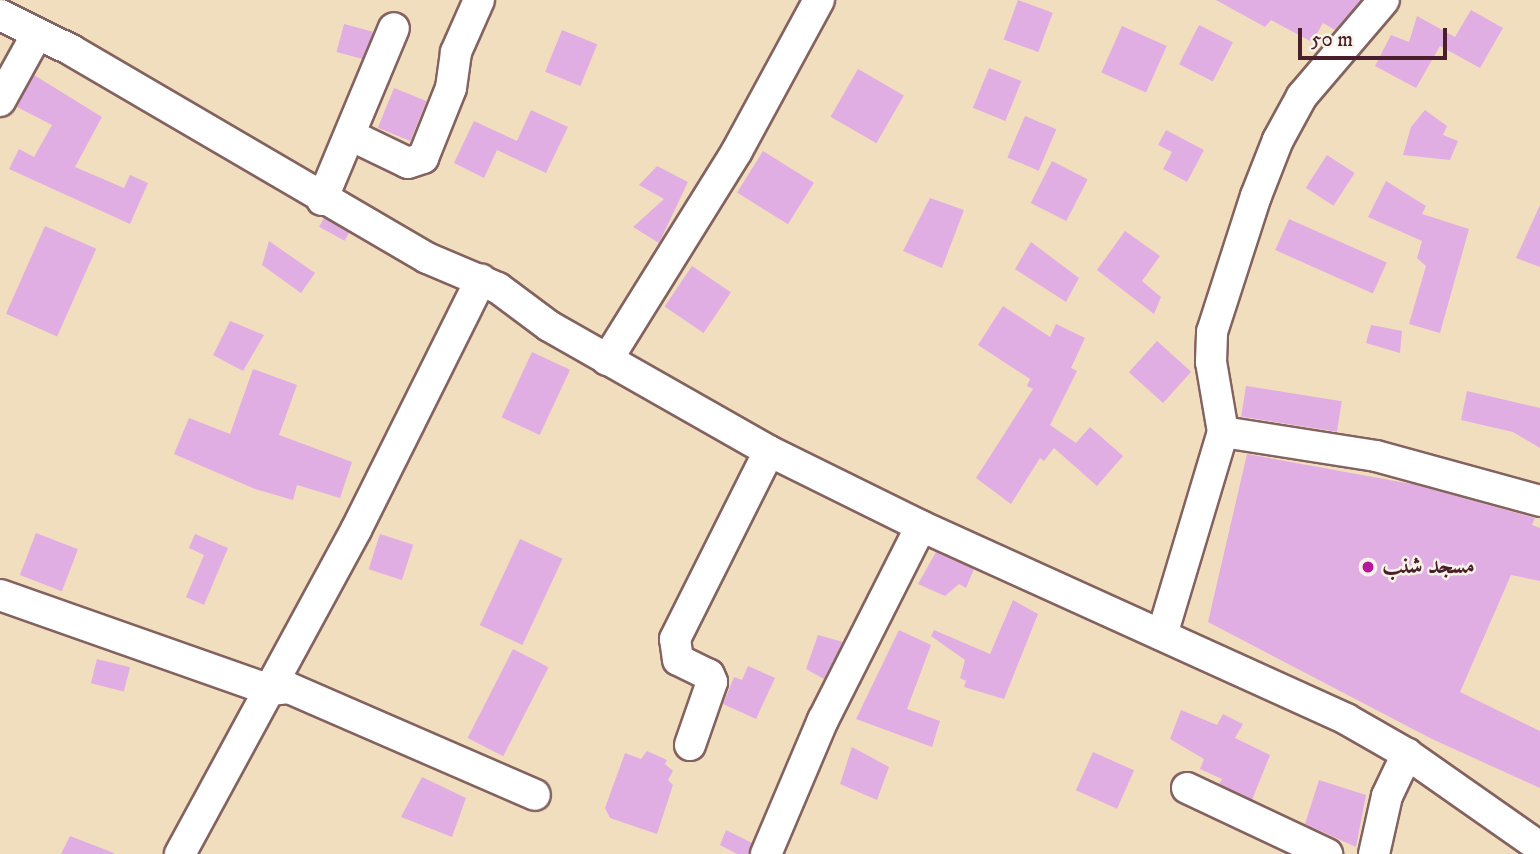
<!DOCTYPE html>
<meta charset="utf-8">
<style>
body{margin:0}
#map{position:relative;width:1540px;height:854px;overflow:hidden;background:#f1debf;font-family:"IM FELL DW Pica",Amiri,serif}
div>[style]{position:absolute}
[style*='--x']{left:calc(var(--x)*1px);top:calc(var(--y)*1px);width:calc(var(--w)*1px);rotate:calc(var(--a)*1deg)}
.building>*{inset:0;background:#e1aee3;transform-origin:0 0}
.roads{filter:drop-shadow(2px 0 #84625f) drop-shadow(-2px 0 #84625f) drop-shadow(0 2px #84625f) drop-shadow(0 -2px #84625f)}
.minor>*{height:30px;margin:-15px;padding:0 15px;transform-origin:15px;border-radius:15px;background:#fff}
.dots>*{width:19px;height:19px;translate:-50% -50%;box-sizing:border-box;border:4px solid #f7f3e8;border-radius:50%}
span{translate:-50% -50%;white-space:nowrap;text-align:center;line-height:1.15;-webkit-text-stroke:5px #f7f3e8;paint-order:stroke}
.poi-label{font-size:24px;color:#4a1f2b;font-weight:700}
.left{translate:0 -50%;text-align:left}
.scale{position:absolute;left:1298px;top:28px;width:149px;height:32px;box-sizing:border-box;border:4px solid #4a1f2b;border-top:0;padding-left:9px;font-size:21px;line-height:24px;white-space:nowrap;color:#4a1f2b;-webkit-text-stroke:5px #f7f3e8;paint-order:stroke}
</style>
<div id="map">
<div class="building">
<div style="left:1018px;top:0;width:37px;height:42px;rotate:20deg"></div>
<div style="clip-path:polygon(1216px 0,1361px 0,1335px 30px,1323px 23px,1312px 42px,1271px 20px,1265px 27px)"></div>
<div style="clip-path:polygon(1471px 10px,1503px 28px,1480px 68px,1440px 46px,1416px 88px,1375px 66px,1391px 35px,1409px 42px,1417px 16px,1455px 37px)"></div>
<div style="left:344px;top:24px;width:30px;height:29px;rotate:15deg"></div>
<div style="left:1199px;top:25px;width:38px;height:44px;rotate:27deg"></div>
<div style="left:1122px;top:26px;width:49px;height:51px;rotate:24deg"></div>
<div style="left:562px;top:30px;width:38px;height:45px;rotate:22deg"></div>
<div style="left:989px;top:68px;width:35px;height:43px;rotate:22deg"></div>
<div style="left:858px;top:69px;width:53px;height:55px;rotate:30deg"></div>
<div style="clip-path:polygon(34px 75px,102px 117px,75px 167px,124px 188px,130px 175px,148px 183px,130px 224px,9px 169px,19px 149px,34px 157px,52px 125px,17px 107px)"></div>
<div style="left:394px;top:88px;width:35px;height:43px;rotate:22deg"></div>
<div style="clip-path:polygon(531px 110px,568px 127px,546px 173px,497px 150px,484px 178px,454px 163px,474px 121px,517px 141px)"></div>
<div style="clip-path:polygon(1425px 110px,1447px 126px,1443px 135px,1458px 141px,1450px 160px,1403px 155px,1411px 127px)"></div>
<div style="left:1025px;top:116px;width:34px;height:45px;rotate:23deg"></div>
<div style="clip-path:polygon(1166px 130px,1204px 150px,1187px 182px,1163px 169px,1172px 152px,1158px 145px)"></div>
<div style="left:763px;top:151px;width:60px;height:49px;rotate:32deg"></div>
<div style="left:1327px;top:155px;width:33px;height:39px;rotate:33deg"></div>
<div style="left:1052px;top:161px;width:40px;height:47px;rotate:27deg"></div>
<div style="clip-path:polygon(657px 166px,688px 182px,659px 243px,633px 227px,664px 199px,639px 185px)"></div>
<div style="clip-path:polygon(1386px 181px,1426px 206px,1422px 214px,1469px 229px,1440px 333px,1409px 324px,1426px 266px,1417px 258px,1422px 241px,1368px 217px)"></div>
<div style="clip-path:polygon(930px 198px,964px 210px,942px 268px,903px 251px)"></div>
<div style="clip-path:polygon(1540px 205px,1540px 267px,1516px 258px)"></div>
<div style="left:324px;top:218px;width:29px;height:10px;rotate:29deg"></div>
<div style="left:1289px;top:219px;width:107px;height:34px;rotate:24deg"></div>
<div style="left:45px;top:226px;width:56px;height:96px;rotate:24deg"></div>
<div style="clip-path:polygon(1125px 231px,1160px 256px,1142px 281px,1161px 297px,1154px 314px,1097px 270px)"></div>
<div style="clip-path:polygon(269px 241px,315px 273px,301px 293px,262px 265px)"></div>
<div style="clip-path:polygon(1031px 242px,1079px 278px,1066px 302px,1015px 269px)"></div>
<div style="left:692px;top:266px;width:47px;height:49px;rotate:34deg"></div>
<div style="clip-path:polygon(1003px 306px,1050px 337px,1056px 324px,1085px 338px,1071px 368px,1077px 371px,1050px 425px,1076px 443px,1090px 427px,1123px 456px,1097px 486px,1054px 448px,1044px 461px,1040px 458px,1011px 504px,976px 478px,1033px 389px,1027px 386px,1030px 379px,978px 345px)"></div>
<div style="clip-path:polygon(230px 321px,264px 335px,243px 371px,213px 355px)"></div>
<div style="clip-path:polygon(1371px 325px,1402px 331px,1400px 353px,1366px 343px)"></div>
<div style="left:1157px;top:341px;width:46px;height:42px;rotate:42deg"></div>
<div style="left:532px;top:352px;width:42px;height:72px;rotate:25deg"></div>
<div style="clip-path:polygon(253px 369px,297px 385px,279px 435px,352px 462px,340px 498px,297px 485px,293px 500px,255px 489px,174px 454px,189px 418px,230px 434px)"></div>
<div style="left:1246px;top:386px;width:97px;height:31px;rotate:9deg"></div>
<div style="clip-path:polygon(1467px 391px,1540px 408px,1540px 448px,1513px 432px,1461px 420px)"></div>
<div style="clip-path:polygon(1247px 454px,1417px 485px,1535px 518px,1532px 525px,1540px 528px,1540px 581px,1511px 575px,1460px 692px,1540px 731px,1540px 788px,1432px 739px,1208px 622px)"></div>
<div style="left:36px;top:533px;width:45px;height:45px;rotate:21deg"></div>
<div style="clip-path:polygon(195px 534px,228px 548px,204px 605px,186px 597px,204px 555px,189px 548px)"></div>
<div style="left:380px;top:534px;width:35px;height:37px;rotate:18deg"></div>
<div style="left:520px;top:539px;width:47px;height:95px;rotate:25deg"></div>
<div style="clip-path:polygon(936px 552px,974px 569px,966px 588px,959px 584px,945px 596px,918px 584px)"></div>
<div style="clip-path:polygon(1013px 600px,1038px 614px,1004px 699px,964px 687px,966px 681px,960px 678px,965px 660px,931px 636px,934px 630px,990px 654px)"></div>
<div style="clip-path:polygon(899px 630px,931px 645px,907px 709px,940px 721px,932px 747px,856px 719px)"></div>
<div style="clip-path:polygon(818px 635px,843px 642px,824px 679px,806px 669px)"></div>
<div style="left:513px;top:649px;width:40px;height:100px;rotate:27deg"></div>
<div style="left:97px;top:659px;width:34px;height:25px;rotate:14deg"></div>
<div style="clip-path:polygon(748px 666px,775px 678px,756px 719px,723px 704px,734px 677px,742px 680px)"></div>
<div style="clip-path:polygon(1181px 710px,1217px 725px,1223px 714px,1243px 724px,1235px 738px,1270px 755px,1252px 800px,1219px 784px,1222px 779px,1200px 769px,1204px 759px,1170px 739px)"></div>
<div style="clip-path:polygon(852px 747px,889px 767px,877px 800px,840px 784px)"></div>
<div style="clip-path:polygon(647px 751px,667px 760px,665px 764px,673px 771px,668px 780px,673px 785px,657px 834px,610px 818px,605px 808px,625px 753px,641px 759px)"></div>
<div style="left:1093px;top:752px;width:45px;height:42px;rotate:24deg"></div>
<div style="clip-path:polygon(422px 777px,466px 798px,452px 837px,401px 817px)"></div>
<div style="clip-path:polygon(1319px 780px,1366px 795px,1356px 847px,1305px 824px)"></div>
<div style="clip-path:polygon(726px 830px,752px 843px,749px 854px,737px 854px,720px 845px)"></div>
<div style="clip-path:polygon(70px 836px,114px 853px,114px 854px,61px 854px)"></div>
</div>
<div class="roads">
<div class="minor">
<div style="--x:0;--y:15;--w:79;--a:26.2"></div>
<div style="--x:71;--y:50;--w:412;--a:30.3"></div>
<div style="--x:427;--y:258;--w:77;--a:22.9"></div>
<div style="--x:498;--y:288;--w:64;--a:36.7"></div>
<div style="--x:549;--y:326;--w:253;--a:29.6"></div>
<div style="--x:769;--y:451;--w:169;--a:26.3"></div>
<div style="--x:921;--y:526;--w:467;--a:24.4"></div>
<div style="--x:1346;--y:719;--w:70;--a:29.8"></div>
<div style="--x:1407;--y:754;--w:162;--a:35"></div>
<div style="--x:0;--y:101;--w:77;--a:-61.1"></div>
<div style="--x:350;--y:135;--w:64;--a:25.8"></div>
<div style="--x:408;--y:163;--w:16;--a:-18"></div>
<div style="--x:423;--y:158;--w:75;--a:-68.2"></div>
<div style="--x:451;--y:88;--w:36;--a:-82"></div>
<div style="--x:456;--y:52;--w:57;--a:-66.1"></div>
<div style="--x:322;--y:200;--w:186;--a:-67.3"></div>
<div style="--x:607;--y:360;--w:246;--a:-58.1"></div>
<div style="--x:737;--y:151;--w:172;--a:-61.5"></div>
<div style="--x:1223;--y:432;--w:155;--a:8.9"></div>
<div style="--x:1376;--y:456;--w:170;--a:15.3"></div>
<div style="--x:0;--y:595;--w:286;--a:19.4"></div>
<div style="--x:270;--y:690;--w:19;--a:-6"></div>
<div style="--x:289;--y:688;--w:268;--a:23.5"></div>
<div style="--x:1162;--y:635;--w:212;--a:-73.3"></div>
<div style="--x:1223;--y:432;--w:71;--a:-99.7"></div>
<div style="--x:1211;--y:362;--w:30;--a:-88"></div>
<div style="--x:1212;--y:332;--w:143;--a:-72.1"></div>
<div style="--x:1256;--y:196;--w:60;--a:-68.6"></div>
<div style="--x:1278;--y:140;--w:50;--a:-61.4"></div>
<div style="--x:1302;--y:96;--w:126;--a:-49.5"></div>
<div style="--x:690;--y:745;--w:67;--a:-70.8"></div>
<div style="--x:712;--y:682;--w:8;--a:-113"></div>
<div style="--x:709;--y:675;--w:34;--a:-154"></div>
<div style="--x:678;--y:660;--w:21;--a:-98"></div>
<div style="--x:675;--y:639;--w:210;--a:-63.4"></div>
<div style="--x:1187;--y:788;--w:155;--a:25.2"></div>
<div style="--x:180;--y:854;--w:369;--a:-61.5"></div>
<div style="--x:356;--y:530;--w:280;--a:-63.5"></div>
<div style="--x:766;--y:854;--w:146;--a:-67"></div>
<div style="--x:823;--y:720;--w:217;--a:-63.2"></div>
<div style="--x:1374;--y:854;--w:59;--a:-77.4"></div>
<div style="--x:1387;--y:796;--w:47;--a:-64.5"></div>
</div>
</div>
<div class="dots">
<div style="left:1368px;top:567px;background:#b5179e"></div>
</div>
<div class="poi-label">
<span class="left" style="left:1382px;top:567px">مسجد شنب</span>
</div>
<div class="scale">50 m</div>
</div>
